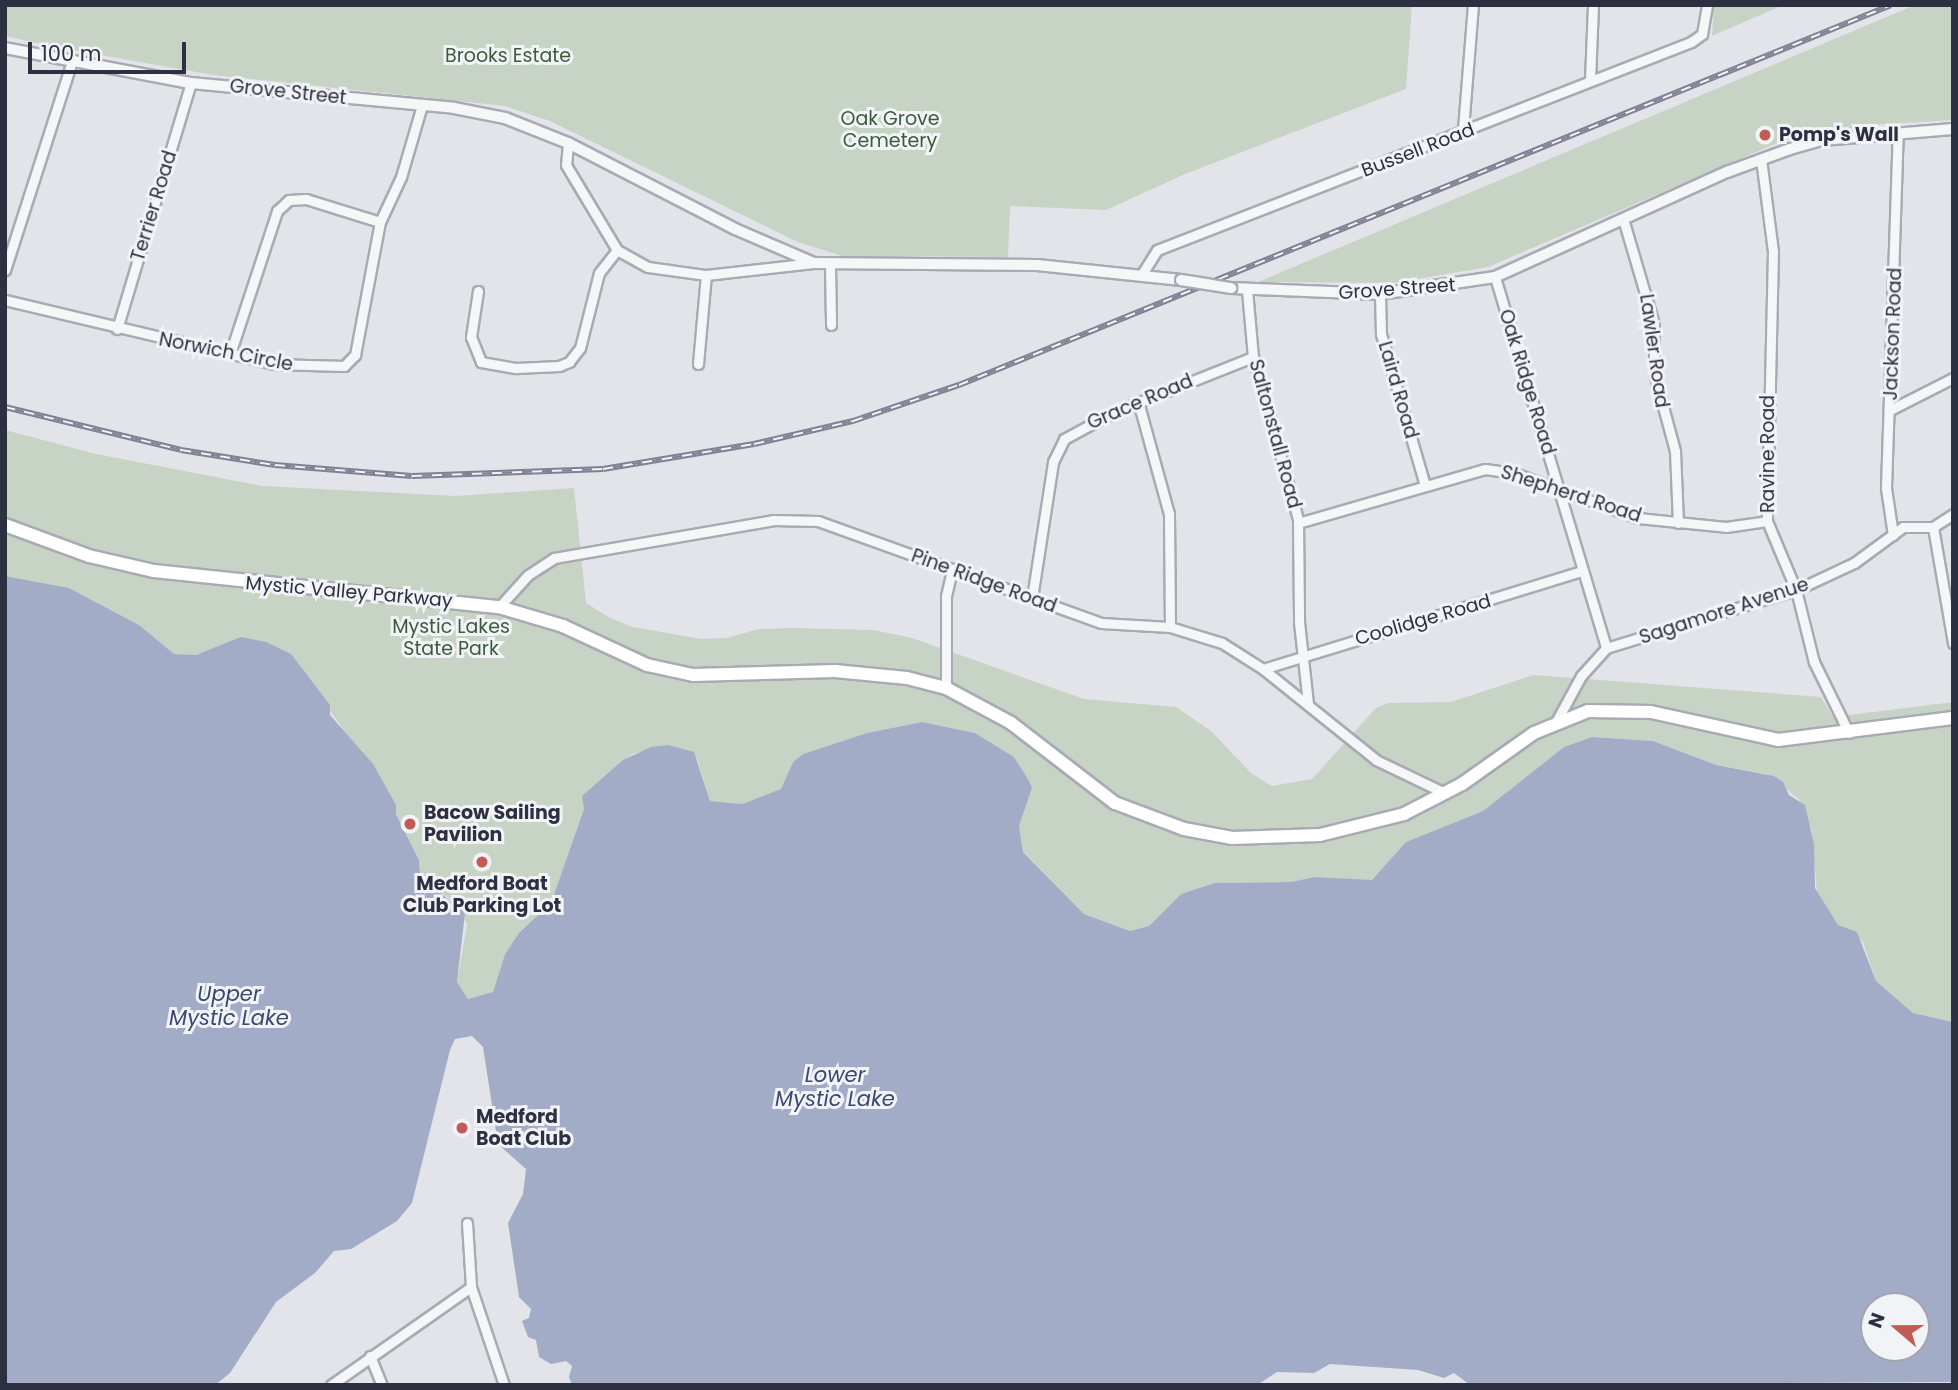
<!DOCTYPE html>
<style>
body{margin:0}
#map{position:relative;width:1958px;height:1390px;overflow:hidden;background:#e3e4ea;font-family:Poppins,sans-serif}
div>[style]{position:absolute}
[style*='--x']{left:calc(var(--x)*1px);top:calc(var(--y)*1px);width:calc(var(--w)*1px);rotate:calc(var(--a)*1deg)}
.green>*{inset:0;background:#c6d3c5}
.water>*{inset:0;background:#a2acc6}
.roads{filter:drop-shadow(2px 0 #a8aab4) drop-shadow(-2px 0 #a8aab4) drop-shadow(0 2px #a8aab4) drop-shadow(0 -2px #a8aab4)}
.minor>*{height:9px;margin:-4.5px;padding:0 4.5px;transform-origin:4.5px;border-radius:4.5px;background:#f5f6f8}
.tertiary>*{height:10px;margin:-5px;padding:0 5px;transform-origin:5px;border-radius:5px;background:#f5f6f8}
.secondary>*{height:12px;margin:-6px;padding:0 6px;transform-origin:6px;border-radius:6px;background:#fff}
.rail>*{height:6px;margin-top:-3px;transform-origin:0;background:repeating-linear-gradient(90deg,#f2f3f7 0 10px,#7e8192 0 20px);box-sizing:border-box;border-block:2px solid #7e8192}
.bridges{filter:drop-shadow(2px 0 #a8aab4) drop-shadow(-2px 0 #a8aab4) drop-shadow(0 2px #a8aab4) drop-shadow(0 -2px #a8aab4)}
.tertiary-bridge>*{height:10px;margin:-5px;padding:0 5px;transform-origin:5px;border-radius:5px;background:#f5f6f8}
.dots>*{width:19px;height:19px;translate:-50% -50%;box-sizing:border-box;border:4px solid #f2f3f7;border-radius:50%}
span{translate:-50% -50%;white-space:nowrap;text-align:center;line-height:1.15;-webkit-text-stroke:6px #f2f3f7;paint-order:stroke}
.park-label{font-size:19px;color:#3b5b3b}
.street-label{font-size:19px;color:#2c3040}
.poi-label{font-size:19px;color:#2c3040;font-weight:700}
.left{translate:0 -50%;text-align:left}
.water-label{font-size:21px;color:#3a4871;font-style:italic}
.frame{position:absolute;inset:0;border:7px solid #2c3040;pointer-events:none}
.north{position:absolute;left:1860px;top:1292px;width:70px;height:70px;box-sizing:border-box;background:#f2f3f7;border:2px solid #a3a5ae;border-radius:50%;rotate:290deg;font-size:19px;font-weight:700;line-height:28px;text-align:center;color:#2c3040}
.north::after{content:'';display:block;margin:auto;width:24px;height:32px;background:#c25a55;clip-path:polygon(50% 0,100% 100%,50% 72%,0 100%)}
.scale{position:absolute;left:28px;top:42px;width:158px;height:32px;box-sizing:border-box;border:4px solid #2c3040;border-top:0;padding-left:9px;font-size:21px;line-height:24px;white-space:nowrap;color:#2c3040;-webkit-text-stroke:5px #f2f3f7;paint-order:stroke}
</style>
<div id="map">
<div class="green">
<div style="clip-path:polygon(5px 5px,1412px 5px,1406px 89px,1185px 174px,1106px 210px,1010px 206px,1008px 257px,842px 256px,798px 242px,550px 121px,505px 106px,213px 75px,55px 47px,5px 36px)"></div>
<div style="clip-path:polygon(1714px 5px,1783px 5px,1712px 36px)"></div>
<div style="clip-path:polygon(1915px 5px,1953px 5px,1953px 120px,1872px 125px,1784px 140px,1488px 267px,1394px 283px,1258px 282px)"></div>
<div style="clip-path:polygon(5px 430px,96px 454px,262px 486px,456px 496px,574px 488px,586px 603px,610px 618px,633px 627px,701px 639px,727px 638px,758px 629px,794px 628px,874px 630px,912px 638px,1084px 699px,1176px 707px,1211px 731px,1252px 774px,1272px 786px,1312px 779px,1376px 708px,1388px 703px,1451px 702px,1534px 675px,1821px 697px,1833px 717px,1953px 702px,1953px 1022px,1913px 1013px,1876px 981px,1863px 942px,1853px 931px,1838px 925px,1817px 894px,1812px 831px,1799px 799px,1766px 774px,1716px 765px,1653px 741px,1592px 737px,1564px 747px,1483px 811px,1406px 842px,1372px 881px,1314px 877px,1291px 882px,1213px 883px,1181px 894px,1149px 926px,1130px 931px,1084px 914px,1023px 851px,1019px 826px,1032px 788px,1014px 757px,975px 733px,922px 722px,867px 733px,803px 754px,793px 762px,781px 789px,742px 804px,710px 801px,697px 758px,668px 745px,632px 754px,582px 796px,584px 809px,551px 903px,519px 933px,505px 954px,493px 992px,468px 999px,457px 982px,467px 925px,459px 904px,431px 887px,422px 891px,419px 883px,428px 879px,420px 875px,419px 860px,396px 814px,396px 805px,291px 655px,236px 643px,195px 655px,174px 654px,139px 625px,69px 588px,5px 576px)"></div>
</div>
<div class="water">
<div style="clip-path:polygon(evenodd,5px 576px,69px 588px,139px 625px,174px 654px,196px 655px,241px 637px,266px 642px,291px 654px,330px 705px,330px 715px,373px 764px,396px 805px,396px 814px,419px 860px,420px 874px,428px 879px,419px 883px,422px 891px,437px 890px,465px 913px,457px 982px,468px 999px,493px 992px,505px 954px,519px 933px,551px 903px,584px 809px,582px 796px,623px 760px,651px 747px,668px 745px,694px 752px,710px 801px,742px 804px,781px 789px,793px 762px,803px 754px,867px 733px,922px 722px,975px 733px,1014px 757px,1029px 781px,1032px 788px,1019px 826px,1023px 852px,1084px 914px,1130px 931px,1149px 926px,1181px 894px,1214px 883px,1291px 882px,1314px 877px,1372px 880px,1406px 842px,1483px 811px,1564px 747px,1592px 737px,1653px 741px,1716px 765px,1774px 776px,1783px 782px,1789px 795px,1805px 805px,1814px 844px,1815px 888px,1838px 925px,1857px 932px,1876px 981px,1913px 1013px,1953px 1022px,1953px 1382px,1470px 1385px,1454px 1373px,1444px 1378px,1418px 1370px,1330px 1364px,1314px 1373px,1277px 1372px,1257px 1385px,572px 1385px,569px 1377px,572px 1366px,566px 1361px,551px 1364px,539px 1357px,536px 1340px,528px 1337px,522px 1321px,529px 1318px,531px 1309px,519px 1297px,508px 1223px,523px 1194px,526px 1169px,498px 1144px,483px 1047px,472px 1036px,455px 1039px,450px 1050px,412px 1203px,397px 1221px,351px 1249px,334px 1251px,315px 1273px,276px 1302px,230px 1373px,215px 1385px,5px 1385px,5px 576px,1874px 1306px,1916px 1306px,1916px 1348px,1874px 1348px,1874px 1306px)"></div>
</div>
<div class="roads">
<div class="minor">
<div style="--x:1590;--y:80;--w:75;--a:-87.7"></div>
<div style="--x:1463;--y:129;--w:124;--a:-85.4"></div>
<div style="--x:568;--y:143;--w:22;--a:95"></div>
<div style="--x:566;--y:165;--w:99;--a:59"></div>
<div style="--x:617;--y:250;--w:35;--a:29"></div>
<div style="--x:648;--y:267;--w:59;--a:7.9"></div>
<div style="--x:706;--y:275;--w:108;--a:-6.4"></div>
<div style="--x:1761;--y:159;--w:93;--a:82.6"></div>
<div style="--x:1773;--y:251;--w:270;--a:91.3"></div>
<div style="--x:1767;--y:521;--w:75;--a:67.2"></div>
<div style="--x:1796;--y:590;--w:74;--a:76"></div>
<div style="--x:1814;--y:662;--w:79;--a:63.8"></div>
<div style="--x:1624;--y:222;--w:106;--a:73.6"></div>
<div style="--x:1654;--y:324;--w:49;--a:90"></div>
<div style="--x:1654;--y:373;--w:81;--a:74.9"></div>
<div style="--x:1675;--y:451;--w:72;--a:87.6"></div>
<div style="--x:830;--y:265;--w:60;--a:89"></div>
<div style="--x:5;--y:270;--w:219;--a:-72.2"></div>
<div style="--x:1142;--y:274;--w:28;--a:-58"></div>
<div style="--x:1157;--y:250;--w:573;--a:-21.28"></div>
<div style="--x:1691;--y:42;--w:14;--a:-36"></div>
<div style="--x:1702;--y:34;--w:29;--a:-80"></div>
<div style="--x:1495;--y:277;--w:387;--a:73.3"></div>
<div style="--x:1247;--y:290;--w:67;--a:84.9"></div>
<div style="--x:1253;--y:357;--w:168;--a:74.5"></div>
<div style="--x:1298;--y:519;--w:103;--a:89.4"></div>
<div style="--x:1299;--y:622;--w:82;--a:83.7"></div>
<div style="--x:478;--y:291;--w:47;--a:98.7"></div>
<div style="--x:471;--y:337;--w:27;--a:68"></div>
<div style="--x:481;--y:362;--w:36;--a:10"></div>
<div style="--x:516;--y:368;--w:43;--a:-2.7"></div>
<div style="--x:559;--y:366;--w:11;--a:-22"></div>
<div style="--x:569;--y:362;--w:18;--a:-52"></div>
<div style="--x:580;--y:348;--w:77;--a:-75.8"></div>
<div style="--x:599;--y:273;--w:29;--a:-52"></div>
<div style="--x:1380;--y:294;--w:40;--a:88.6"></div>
<div style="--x:1381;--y:334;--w:157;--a:73.8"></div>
<div style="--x:5;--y:300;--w:276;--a:13.4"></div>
<div style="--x:273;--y:364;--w:71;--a:1.6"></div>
<div style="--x:344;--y:366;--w:16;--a:-45"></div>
<div style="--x:355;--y:355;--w:135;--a:-79.4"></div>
<div style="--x:380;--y:222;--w:50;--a:-65"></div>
<div style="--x:401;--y:177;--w:75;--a:-73.7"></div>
<div style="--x:117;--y:329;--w:257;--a:-73.3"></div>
<div style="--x:230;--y:354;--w:151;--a:-71.8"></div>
<div style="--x:277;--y:211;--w:16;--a:-43"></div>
<div style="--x:289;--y:200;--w:17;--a:-3"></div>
<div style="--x:306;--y:199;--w:77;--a:17.3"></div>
<div style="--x:698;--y:364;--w:89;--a:-84.9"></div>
<div style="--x:1139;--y:405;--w:113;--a:74.6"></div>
<div style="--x:1169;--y:514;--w:113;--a:89.5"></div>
<div style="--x:1890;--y:410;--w:71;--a:-26.9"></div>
<div style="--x:1298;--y:523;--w:195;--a:-16.1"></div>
<div style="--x:1485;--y:469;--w:29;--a:8"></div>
<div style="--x:1514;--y:473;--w:132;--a:19.9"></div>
<div style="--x:1638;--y:518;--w:88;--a:5.8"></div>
<div style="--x:1726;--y:527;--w:41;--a:-8.3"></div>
<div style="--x:1933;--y:527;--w:118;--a:80.2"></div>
<div style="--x:1893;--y:535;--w:48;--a:-98.5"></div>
<div style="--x:1886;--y:488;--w:355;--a:-88.1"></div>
<div style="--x:1032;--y:598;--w:138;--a:-81.2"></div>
<div style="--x:1053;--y:462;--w:25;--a:-64"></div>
<div style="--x:1064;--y:439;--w:55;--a:-28.4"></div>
<div style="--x:1112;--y:413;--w:152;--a:-21.7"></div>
<div style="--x:499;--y:607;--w:43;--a:-47.8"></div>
<div style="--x:528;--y:575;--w:31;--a:-33"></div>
<div style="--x:554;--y:558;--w:222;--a:-9.8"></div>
<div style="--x:773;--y:520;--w:45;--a:1.3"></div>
<div style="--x:818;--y:521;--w:301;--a:19.8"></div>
<div style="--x:1101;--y:623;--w:69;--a:3.3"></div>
<div style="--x:1170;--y:627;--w:54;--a:17.1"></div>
<div style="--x:1222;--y:643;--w:49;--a:32.4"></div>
<div style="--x:1263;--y:669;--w:145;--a:38.8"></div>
<div style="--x:1376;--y:760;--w:76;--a:25.6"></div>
<div style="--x:1263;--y:669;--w:334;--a:-17.1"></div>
<div style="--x:946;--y:688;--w:92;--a:-90"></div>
<div style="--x:946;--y:596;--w:28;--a:-77"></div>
<div style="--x:1557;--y:720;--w:50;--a:-61.4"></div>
<div style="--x:1581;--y:676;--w:38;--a:-48"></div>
<div style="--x:1606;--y:648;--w:199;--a:-17"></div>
<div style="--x:1796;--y:590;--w:64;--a:-25"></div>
<div style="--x:1854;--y:563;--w:61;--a:-36.3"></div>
<div style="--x:1903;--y:527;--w:30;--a:0"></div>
<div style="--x:1933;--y:527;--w:24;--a:-33"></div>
<div style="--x:467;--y:1223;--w:64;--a:86.4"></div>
<div style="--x:471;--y:1287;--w:103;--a:71.4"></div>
<div style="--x:370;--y:1356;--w:31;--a:68"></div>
<div style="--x:331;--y:1385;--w:171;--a:-35"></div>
</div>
<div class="tertiary">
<div style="--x:5;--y:48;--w:189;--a:10.7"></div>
<div style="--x:191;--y:83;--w:264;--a:5.4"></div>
<div style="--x:454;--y:108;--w:52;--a:11.1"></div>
<div style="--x:505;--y:118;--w:68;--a:21.6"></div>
<div style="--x:568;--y:143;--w:188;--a:27.2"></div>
<div style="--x:735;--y:229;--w:86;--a:23.3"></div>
<div style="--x:814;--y:263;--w:223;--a:0.5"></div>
<div style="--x:1037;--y:265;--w:145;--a:5.9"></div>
<div style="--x:1231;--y:288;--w:149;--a:2.3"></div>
<div style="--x:1380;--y:294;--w:116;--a:-8.4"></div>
<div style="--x:1495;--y:277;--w:255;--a:-24.4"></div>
<div style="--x:1727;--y:172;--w:67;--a:-20.1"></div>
<div style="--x:1790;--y:149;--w:33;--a:-16"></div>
<div style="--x:1822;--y:140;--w:131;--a:-4.8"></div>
</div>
<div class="secondary">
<div style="--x:5;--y:525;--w:90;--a:20.3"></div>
<div style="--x:89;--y:556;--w:67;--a:13"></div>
<div style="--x:154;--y:571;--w:347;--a:6"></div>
<div style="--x:499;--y:607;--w:67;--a:16.5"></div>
<div style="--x:563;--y:626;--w:93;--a:24.9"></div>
<div style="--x:647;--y:665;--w:47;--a:12.3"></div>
<div style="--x:693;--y:675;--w:142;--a:-1.6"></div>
<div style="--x:835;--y:671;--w:72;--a:5.6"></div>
<div style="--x:907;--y:678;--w:40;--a:14.4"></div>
<div style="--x:946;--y:688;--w:74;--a:28.3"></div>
<div style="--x:1011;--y:723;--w:131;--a:37.6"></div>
<div style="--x:1115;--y:803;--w:74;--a:20.6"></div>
<div style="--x:1184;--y:829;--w:49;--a:10.6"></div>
<div style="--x:1232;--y:838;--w:88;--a:-2"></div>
<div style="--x:1320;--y:835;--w:87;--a:-14"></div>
<div style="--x:1404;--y:814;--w:65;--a:-27.3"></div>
<div style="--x:1462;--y:784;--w:88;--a:-35.3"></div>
<div style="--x:1534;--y:733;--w:58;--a:-22.2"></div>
<div style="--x:1588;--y:711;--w:63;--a:0.9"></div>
<div style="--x:1651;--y:712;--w:130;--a:12.4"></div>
<div style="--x:1778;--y:740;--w:176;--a:-7.2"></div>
</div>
</div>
<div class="rail">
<div style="--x:5;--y:407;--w:181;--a:13.7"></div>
<div style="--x:181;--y:450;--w:95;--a:9.1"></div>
<div style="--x:275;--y:465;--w:137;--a:4.6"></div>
<div style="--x:412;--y:476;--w:191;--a:-2.1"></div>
<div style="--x:603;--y:469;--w:153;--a:-9.4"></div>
<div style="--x:754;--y:444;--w:102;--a:-13.1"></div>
<div style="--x:853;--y:421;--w:112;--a:-18.8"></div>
<div style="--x:959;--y:385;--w:1006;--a:-22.18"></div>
</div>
<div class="bridges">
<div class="tertiary-bridge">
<div style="--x:1181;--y:280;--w:51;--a:9.1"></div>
</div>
</div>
<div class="dots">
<div style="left:1765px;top:135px;background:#c25a55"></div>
<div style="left:410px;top:824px;background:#c25a55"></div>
<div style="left:482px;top:862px;background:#c25a55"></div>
<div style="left:462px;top:1128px;background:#c25a55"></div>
</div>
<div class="park-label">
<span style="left:508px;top:56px">Brooks Estate</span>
<span style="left:890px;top:130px">Oak Grove<br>Cemetery</span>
<span style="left:451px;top:638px">Mystic Lakes<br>State Park</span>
</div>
<div class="street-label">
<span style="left:288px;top:92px;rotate:6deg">Grove Street</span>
<span style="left:1418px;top:150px;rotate:-21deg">Bussell Road</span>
<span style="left:154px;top:206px;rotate:-73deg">Terrier Road</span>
<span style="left:1397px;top:289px;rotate:-4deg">Grove Street</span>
<span style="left:1893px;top:334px;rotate:-88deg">Jackson Road</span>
<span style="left:1654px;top:351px;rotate:82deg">Lawler Road</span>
<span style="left:226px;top:352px;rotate:11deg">Norwich Circle</span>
<span style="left:1527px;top:382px;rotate:73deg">Oak Ridge Road</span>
<span style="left:1398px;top:390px;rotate:74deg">Laird Road</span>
<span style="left:1140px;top:402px;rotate:-23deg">Grace Road</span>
<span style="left:1275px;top:434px;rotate:75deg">Saltonstall Road</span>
<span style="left:1768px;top:454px;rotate:-90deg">Ravine Road</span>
<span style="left:1571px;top:494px;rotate:18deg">Shepherd Road</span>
<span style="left:984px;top:581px;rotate:20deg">Pine Ridge Road</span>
<span style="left:349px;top:592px;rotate:5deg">Mystic Valley Parkway</span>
<span style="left:1724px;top:611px;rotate:-18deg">Sagamore Avenue</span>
<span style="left:1423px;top:620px;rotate:-16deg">Coolidge Road</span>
</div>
<div class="poi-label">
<span class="left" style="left:1779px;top:135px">Pomp's Wall</span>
<span class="left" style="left:424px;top:824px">Bacow Sailing<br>Pavilion</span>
<span style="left:482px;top:895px">Medford Boat<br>Club Parking Lot</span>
<span class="left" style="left:476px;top:1128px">Medford<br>Boat Club</span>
</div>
<div class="water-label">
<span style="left:229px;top:1006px">Upper<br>Mystic Lake</span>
<span style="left:835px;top:1087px">Lower<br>Mystic Lake</span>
</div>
<div class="frame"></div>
<div class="north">N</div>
<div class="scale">100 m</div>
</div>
